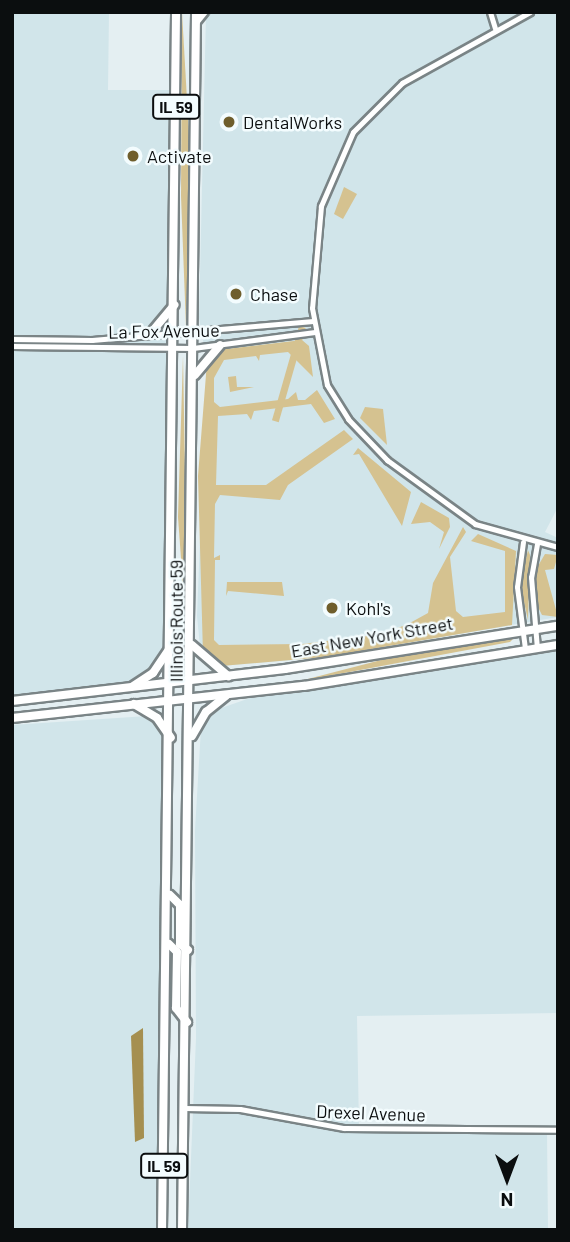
<!DOCTYPE html>
<style>
body{margin:0}
#map{position:relative;width:570px;height:1242px;overflow:hidden;background:#e4eff2;font-family:Barlow,sans-serif}
div>[style]{position:absolute}
[style*='--x']{left:calc(var(--x)*1px);top:calc(var(--y)*1px);width:calc(var(--w)*1px);rotate:calc(var(--a)*1deg)}
.built>*{inset:0;background:#d1e5ea}
.green>*{inset:0;background:#d5c290;transform-origin:0 0}
.water>*{inset:0;background:#a58f50}
.roads{filter:drop-shadow(2px 0 #7a8486) drop-shadow(-2px 0 #7a8486) drop-shadow(0 2px #7a8486) drop-shadow(0 -2px #7a8486)}
.minor>*{height:5px;margin:-2.5px;padding:0 2.5px;transform-origin:2.5px;border-radius:2.5px;background:#fff}
.tertiary>*{height:6px;margin:-3px;padding:0 3px;transform-origin:3px;border-radius:3px;background:#fff}
.primary>*{height:8px;margin:-4px;padding:0 4px;transform-origin:4px;border-radius:4px;background:#fff}
.dots>*{width:19px;height:19px;translate:-50% -50%;box-sizing:border-box;border:4px solid #f3fcfe;border-radius:50%}
span{translate:-50% -50%;white-space:nowrap;text-align:center;line-height:1.15;-webkit-text-stroke:5px #f3fcfe;paint-order:stroke}
.shield-label span{padding:2px 5px;background:#f3fcfe;border:2px solid;border-radius:5px;-webkit-text-stroke-width:0}
.shield-label{font-size:16px;color:#0b0e0f;font-weight:700}
.poi-label{font-size:18px;color:#0b0e0f}
.left{translate:0 -50%;text-align:left}
.street-label{font-size:18px;color:#0b0e0f}
.frame{position:absolute;inset:0;border:14px solid #0b0e0f;pointer-events:none}
.north{position:absolute;left:472px;top:1144px;width:70px;height:70px;-webkit-text-stroke:5px #f3fcfe;paint-order:stroke;rotate:180deg;font-size:19px;font-weight:700;line-height:28px;text-align:center;color:#0b0e0f}
.north::after{content:'';display:block;margin:auto;width:24px;height:32px;background:#0b0e0f;clip-path:polygon(50% 0,100% 100%,50% 72%,0 100%)}
</style>
<div id="map">
<div class="built">
<div style="clip-path:polygon(12px 12px,109px 12px,108px 90px,169px 90px,164px 656px,158px 671px,138px 681px,12px 696px)"></div>
<div style="clip-path:polygon(558px 12px,558px 507px,545px 532px,558px 538px,558px 617px,325px 657px,221px 666px,200px 647px,197px 616px,207px 362px,199px 318px,206px 13px)"></div>
<div style="clip-path:polygon(558px 651px,558px 1013px,357px 1016px,359px 1129px,547px 1132px,548px 1230px,188px 1230px,196px 1038px,195px 830px,201px 728px,210px 712px,250px 698px)"></div>
<div style="clip-path:polygon(147px 716px,161px 730px,165px 758px,158px 1230px,12px 1230px,12px 725px)"></div>
</div>
<div class="green">
<div style="clip-path:polygon(182px 12px,190px 152px,186px 327px,181px 196px)"></div>
<div style="clip-path:polygon(344px 187px,357px 194px,343px 219px,334px 214px)"></div>
<div style="left:299px;top:326px;width:7px;height:98px;rotate:16deg"></div>
<div style="clip-path:polygon(302px 340px,309px 346px,313px 377px,288px 352px,260px 355px,259px 361px,256px 356px,224px 360px,214px 378px,214px 402px,220px 407px,288px 399px,296px 392px,298px 400px,305px 400px,317px 390px,335px 419px,324px 423px,311px 404px,254px 411px,251px 420px,247px 414px,218px 416px,216px 485px,266px 485px,344px 430px,353px 439px,288px 485px,280px 500px,220px 495px,215px 504px,214px 558px,220px 555px,220px 560px,215px 560px,214px 640px,219px 645px,302px 644px,382px 634px,408px 624px,428px 613px,433px 583px,463px 527px,466px 532px,450px 557px,456px 611px,463px 617px,505px 612px,505px 551px,471px 541px,478px 534px,516px 551px,512px 625px,325px 657px,221px 666px,203px 654px,198px 476px,207px 362px,218px 350px)"></div>
<div style="clip-path:polygon(183px 356px,186px 528px,183px 586px,178px 517px)"></div>
<div style="clip-path:polygon(236px 376px,237px 387px,254px 387px,230px 392px,228px 377px)"></div>
<div style="clip-path:polygon(365px 407px,383px 409px,387px 445px,360px 418px)"></div>
<div style="clip-path:polygon(358px 448px,411px 492px,402px 526px,359px 454px,353px 455px)"></div>
<div style="clip-path:polygon(421px 502px,449px 518px,450px 527px,439px 549px,444px 532px,430px 522px,411px 524px)"></div>
<div style="clip-path:polygon(528px 550px,530px 555px,528px 620px,520px 584px)"></div>
<div style="clip-path:polygon(545px 554px,558px 555px,554px 569px,545px 570px,558px 617px,542px 615px,537px 605px,535px 571px)"></div>
<div style="clip-path:polygon(227px 582px,282px 582px,284px 596px,228px 591px,226px 596px)"></div>
<div style="clip-path:polygon(515px 637px,510px 642px,296px 682px,416px 651px)"></div>
</div>
<div class="water">
<div style="clip-path:polygon(143px 1028px,144px 1138px,135px 1142px,131px 1036px)"></div>
</div>
<div class="roads">
<div class="minor">
<div style="--x:490;--y:12;--w:17;--a:73"></div>
<div style="--x:530;--y:12;--w:146;--a:151"></div>
<div style="--x:402;--y:83;--w:69;--a:135"></div>
<div style="--x:353;--y:132;--w:81;--a:113.4"></div>
<div style="--x:321;--y:206;--w:102;--a:95"></div>
<div style="--x:312;--y:308;--w:78;--a:79"></div>
<div style="--x:327;--y:385;--w:40;--a:58"></div>
<div style="--x:348;--y:419;--w:57;--a:46.4"></div>
<div style="--x:387;--y:460;--w:109;--a:36"></div>
<div style="--x:475;--y:524;--w:86;--a:15.5"></div>
<div style="--x:12;--y:339;--w:80;--a:0.7"></div>
<div style="--x:92;--y:340;--w:222;--a:-4.9"></div>
<div style="--x:12;--y:346;--w:181;--a:0.6"></div>
<div style="--x:193;--y:348;--w:123;--a:-7.5"></div>
<div style="--x:523;--y:542;--w:45;--a:97.6"></div>
<div style="--x:517;--y:587;--w:63;--a:82.6"></div>
<div style="--x:537;--y:544;--w:34;--a:100"></div>
<div style="--x:531;--y:577;--w:71;--a:85.2"></div>
<div style="--x:185;--y:1108;--w:55;--a:1"></div>
<div style="--x:240;--y:1109;--w:106;--a:10.4"></div>
<div style="--x:344;--y:1128;--w:214;--a:0.5"></div>
</div>
<div class="tertiary">
<div style="--x:196;--y:23;--w:14;--a:-51"></div>
</div>
<div class="primary">
<div style="--x:150;--y:334;--w:38;--a:-50"></div>
<div style="--x:195;--y:375;--w:39;--a:-50"></div>
<div style="--x:192;--y:645;--w:48;--a:40.7"></div>
<div style="--x:133;--y:686;--w:24;--a:-33"></div>
<div style="--x:153;--y:673;--w:32;--a:-56"></div>
<div style="--x:12;--y:701;--w:275;--a:-6.7"></div>
<div style="--x:285;--y:669;--w:276;--a:-9"></div>
<div style="--x:134;--y:704;--w:27;--a:31"></div>
<div style="--x:157;--y:718;--w:24;--a:55"></div>
<div style="--x:12;--y:718;--w:294;--a:-6.3"></div>
<div style="--x:304;--y:686;--w:257;--a:-9.2"></div>
<div style="--x:192;--y:736;--w:28;--a:-60"></div>
<div style="--x:206;--y:712;--w:26;--a:-39"></div>
<div style="--x:170;--y:895;--w:14;--a:45"></div>
<div style="--x:180;--y:905;--w:39;--a:90"></div>
<div style="--x:180;--y:944;--w:10;--a:37"></div>
<div style="--x:169;--y:944;--w:11;--a:45"></div>
<div style="--x:177;--y:952;--w:56;--a:91"></div>
<div style="--x:176;--y:1008;--w:18;--a:52"></div>
<div style="--x:162;--y:1230;--w:1218;--a:-89.34"></div>
<div style="--x:182;--y:1230;--w:1218;--a:-89.34"></div>
</div>
</div>
<div class="dots">
<div style="left:229px;top:122px;background:#6f5e2c"></div>
<div style="left:133px;top:156px;background:#6f5e2c"></div>
<div style="left:236px;top:294px;background:#6f5e2c"></div>
<div style="left:332px;top:608px;background:#6f5e2c"></div>
</div>
<div class="shield-label">
<span style="left:176px;top:107px">IL 59</span>
<span style="left:164px;top:1166px">IL 59</span>
</div>
<div class="poi-label">
<span class="left" style="left:243px;top:122px">DentalWorks</span>
<span class="left" style="left:147px;top:156px">Activate</span>
<span class="left" style="left:250px;top:294px">Chase</span>
<span class="left" style="left:346px;top:608px">Kohl's</span>
</div>
<div class="street-label">
<span style="left:164px;top:331px;rotate:-1deg">La Fox Avenue</span>
<span style="left:176px;top:621px;rotate:-90deg">Illinois Route 59</span>
<span style="left:372px;top:637px;rotate:-10deg">East New York Street</span>
<span style="left:371px;top:1113px;rotate:2deg">Drexel Avenue</span>
</div>
<div class="frame"></div>
<div class="north">N</div>
</div>
